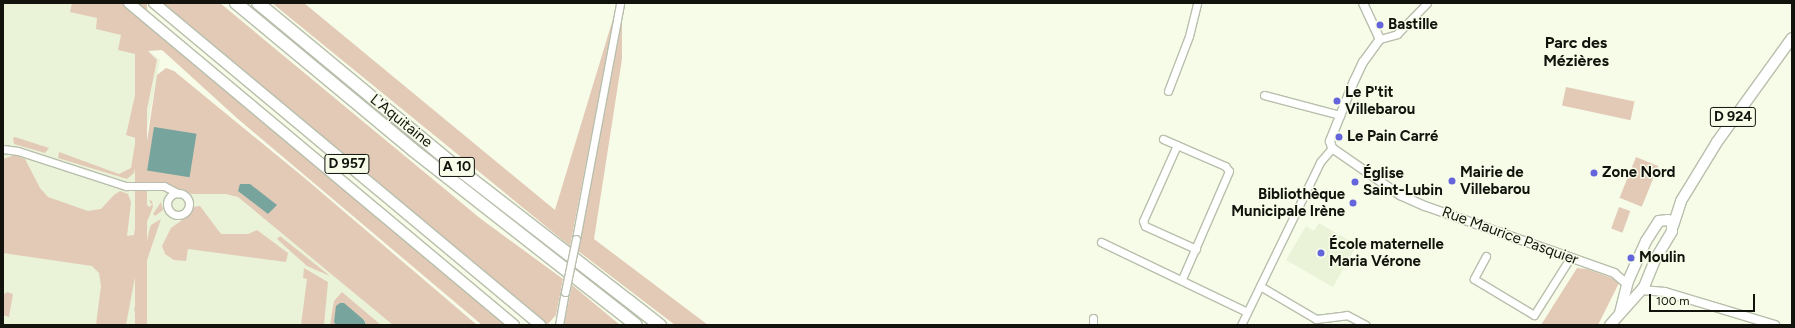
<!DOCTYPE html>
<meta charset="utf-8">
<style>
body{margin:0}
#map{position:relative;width:1795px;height:328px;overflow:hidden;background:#f6fce8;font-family:Figtree,sans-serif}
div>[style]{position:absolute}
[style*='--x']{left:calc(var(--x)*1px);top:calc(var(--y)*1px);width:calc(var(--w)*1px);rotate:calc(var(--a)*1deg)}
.built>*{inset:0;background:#eaf2d7}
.green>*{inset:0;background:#e3cab7;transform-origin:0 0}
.water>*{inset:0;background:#77a49d;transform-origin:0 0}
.roads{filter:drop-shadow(1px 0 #b8bfac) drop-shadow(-1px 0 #b8bfac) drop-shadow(0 1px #b8bfac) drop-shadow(0 -1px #b8bfac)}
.minor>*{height:7px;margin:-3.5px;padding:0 3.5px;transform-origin:3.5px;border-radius:3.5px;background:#fff}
.minor>.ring{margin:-3.5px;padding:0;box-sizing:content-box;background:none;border:7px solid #fff;border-radius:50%}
.tertiary>*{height:8px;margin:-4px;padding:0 4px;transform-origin:4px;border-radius:4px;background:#fff}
.primary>*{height:10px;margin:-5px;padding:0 5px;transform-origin:5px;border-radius:5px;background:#fff}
.motorway>*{height:12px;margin:-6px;padding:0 6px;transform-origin:6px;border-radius:6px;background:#fff}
.bridges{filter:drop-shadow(1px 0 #b8bfac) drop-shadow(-1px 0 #b8bfac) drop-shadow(0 1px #b8bfac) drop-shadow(0 -1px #b8bfac)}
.minor-bridge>*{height:7px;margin:-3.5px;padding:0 3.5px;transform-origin:3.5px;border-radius:3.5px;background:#fff}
.dots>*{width:11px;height:11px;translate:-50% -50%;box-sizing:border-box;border:2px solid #f6fce8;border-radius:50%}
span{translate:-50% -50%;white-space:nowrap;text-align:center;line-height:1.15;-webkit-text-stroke:3px #f6fce8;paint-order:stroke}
.shield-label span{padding:1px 3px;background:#f6fce8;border:1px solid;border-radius:3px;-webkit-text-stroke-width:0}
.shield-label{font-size:14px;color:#11130c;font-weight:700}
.poi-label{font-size:15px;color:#11130c;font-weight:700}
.left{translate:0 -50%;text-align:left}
.right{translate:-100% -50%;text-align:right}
.street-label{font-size:15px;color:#11130c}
.neighbourhood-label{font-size:16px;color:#11130c;font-weight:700}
.frame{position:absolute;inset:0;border:4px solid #11130c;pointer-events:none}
.scale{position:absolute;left:1649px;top:294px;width:106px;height:18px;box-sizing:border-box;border:2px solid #11130c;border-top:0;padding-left:5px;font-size:12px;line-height:14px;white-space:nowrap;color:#11130c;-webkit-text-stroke:3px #f6fce8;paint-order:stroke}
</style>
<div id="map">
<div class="built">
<div style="clip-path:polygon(3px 3px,89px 3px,160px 60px,141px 163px,239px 178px,414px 325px,3px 325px)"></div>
<div style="clip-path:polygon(1319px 223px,1357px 245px,1333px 287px,1286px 260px,1306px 226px,1314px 231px)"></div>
</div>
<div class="green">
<div style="clip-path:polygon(72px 3px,123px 3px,506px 325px,482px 325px,238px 119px,162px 50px,148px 51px,157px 60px,134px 173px,127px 179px,58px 158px,59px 152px,119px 174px,131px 168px,136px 138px,126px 135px,144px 56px,118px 50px,121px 35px,96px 29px,97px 18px,70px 12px)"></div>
<div style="left:135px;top:3px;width:12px;height:503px"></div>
<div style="clip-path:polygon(161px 3px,220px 3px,481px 219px,563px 279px,556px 315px,547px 325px)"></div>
<div style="clip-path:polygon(272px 3px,304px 3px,555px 210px,616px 9px,570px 246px)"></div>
<div style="clip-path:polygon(622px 11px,622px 59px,594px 239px,708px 325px,675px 325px,578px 251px)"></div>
<div style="clip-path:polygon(166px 68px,174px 71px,307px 180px,477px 325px,393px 325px,238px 197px,226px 194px,192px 194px,166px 184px,141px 181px,157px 75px)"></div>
<div style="left:1566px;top:87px;width:70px;height:19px;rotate:12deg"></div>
<div style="clip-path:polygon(15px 137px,49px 148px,45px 153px,14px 144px,13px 138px)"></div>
<div style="clip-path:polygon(15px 155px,25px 159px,40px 188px,48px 197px,88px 211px,101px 209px,114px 195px,120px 191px,128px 194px,131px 202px,127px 236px,134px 235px,139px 200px,142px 199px,149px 207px,152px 205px,149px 200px,152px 201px,153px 207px,144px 229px,126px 325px,96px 325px,101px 286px,99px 273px,92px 266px,3px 253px,3px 159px)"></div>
<div style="left:1636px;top:157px;width:24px;height:44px;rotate:22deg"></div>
<div style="clip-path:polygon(161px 202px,163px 210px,155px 216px,153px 214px)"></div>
<div style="clip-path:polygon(200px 206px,221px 234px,248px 234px,257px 230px,288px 253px,286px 262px,188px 249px,186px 261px,174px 260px,165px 254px,162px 246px,171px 228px,188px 216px,193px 207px)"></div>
<div style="left:1619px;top:207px;width:12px;height:23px;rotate:20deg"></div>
<div style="clip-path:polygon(161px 219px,144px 269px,139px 311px,134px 311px,149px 231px,151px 225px)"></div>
<div style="clip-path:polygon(280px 236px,330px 276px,307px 266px,277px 239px)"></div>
<div style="clip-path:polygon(304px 268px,328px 282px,324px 325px,301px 325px,307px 279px,303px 278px)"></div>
<div style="clip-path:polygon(1577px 268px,1587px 269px,1620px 281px,1598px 325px,1541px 325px)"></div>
<div style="clip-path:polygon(572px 285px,620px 325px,564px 325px)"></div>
<div style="clip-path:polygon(7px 292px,13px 294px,9px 317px,3px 315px,3px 295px)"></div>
<div style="clip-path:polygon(342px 292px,381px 325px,366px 325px,364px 319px,334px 322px,336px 325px,330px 325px,334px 301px)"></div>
</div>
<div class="water">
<div style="left:154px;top:127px;width:43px;height:44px;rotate:9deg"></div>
<div style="clip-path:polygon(240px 184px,250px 184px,277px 205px,268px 214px,238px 191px)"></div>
<div style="clip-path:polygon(340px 303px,344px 303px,364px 320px,366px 325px,336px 325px,334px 322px,336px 306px)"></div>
</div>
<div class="roads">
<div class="minor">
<div style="--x:1380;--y:39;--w:18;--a:-16"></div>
<div style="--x:1397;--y:34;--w:43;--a:-45.9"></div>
<div style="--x:1168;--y:91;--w:59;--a:-69.1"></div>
<div style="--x:1189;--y:36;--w:34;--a:-76"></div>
<div style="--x:1264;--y:95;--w:79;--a:14.7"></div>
<div style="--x:1163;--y:139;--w:68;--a:23.5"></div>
<div style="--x:1225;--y:166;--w:6;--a:51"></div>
<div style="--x:1229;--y:171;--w:118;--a:113.5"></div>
<div style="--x:1177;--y:145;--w:83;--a:114.1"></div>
<div style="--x:1143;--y:221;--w:5;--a:68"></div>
<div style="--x:1145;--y:226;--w:56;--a:24.3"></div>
<div style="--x:3;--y:149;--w:15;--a:8"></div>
<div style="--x:18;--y:151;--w:114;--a:18"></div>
<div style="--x:126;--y:186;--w:38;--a:0"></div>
<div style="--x:164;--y:186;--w:16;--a:27"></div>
<div class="ring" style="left:167px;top:193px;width:15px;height:15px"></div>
<div style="--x:576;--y:239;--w:240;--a:-79.4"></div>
<div style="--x:1101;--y:242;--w:162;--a:25.6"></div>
<div style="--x:1486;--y:256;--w:26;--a:118"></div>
<div style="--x:1474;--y:279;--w:70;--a:31"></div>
<div style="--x:1534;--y:315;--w:67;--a:-57.7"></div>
<div style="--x:1260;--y:286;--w:65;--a:30.5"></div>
<div style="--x:1316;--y:319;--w:31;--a:-7"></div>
<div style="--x:1347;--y:315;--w:21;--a:28"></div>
<div style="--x:1093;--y:318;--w:7;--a:90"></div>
<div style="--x:559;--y:325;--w:34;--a:-80"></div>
<div style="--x:1241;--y:325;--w:181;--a:-64.1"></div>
<div style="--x:1320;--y:162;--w:18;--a:-49"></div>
</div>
<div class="tertiary">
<div style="--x:1363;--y:3;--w:40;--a:65"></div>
<div style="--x:1380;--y:39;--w:29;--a:126"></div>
<div style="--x:1363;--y:62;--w:21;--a:115"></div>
<div style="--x:1354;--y:81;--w:65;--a:111.8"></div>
<div style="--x:1330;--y:141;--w:7;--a:74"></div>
<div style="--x:1332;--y:148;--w:83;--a:34.7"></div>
<div style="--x:1400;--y:195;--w:27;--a:24"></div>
<div style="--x:1425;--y:206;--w:201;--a:19.5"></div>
<div style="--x:1614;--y:273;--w:17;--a:40"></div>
<div style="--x:1642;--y:290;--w:23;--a:5"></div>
<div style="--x:1665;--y:292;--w:115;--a:16.7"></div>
</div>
<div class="primary">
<div style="--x:129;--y:3;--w:502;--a:39.91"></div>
<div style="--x:154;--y:3;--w:503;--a:39.83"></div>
<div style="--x:1673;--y:226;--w:26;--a:-72"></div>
<div style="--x:1681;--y:201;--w:69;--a:-58.6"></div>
<div style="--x:1717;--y:142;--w:128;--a:-54.2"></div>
<div style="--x:1610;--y:325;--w:51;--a:-48.2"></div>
<div style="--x:1644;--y:287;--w:31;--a:-68"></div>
<div style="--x:1656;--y:258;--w:31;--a:-59"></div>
<div style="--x:1672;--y:231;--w:8;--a:-90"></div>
<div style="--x:1672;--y:223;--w:5;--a:-143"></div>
<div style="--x:1668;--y:220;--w:9;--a:174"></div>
<div style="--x:1659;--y:221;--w:24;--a:123"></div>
<div style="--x:1646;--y:241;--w:44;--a:114.2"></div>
<div style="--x:1628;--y:281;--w:33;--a:104"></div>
</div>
<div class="motorway">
<div style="--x:236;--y:3;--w:230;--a:39.7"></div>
<div style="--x:413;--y:150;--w:283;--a:38.1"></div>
<div style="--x:258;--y:3;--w:268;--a:39.6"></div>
<div style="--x:465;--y:174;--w:247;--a:37.8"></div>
</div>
</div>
<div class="bridges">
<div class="minor-bridge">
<div style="--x:565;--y:292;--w:54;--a:-78.3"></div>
</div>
</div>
<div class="dots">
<div style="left:1380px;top:25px;background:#6464dd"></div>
<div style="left:1337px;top:101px;background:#6464dd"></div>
<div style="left:1339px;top:137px;background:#6464dd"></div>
<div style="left:1594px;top:173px;background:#6464dd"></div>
<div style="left:1452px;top:181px;background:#6464dd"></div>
<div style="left:1355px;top:182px;background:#6464dd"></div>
<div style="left:1353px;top:203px;background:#6464dd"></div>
<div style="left:1321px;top:253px;background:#6464dd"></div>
<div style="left:1631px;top:258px;background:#6464dd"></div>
</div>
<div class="shield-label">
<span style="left:1733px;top:117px">D 924</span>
<span style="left:347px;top:164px">D 957</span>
<span style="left:457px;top:167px">A 10</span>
</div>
<div class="poi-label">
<span class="left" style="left:1388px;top:25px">Bastille</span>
<span class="left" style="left:1345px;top:101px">Le P'tit<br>Villebarou</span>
<span class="left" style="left:1347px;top:137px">Le Pain Carré</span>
<span class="left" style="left:1460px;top:181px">Mairie de<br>Villebarou</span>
<span class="left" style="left:1363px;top:182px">Église<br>Saint-Lubin</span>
<span class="left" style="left:1602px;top:173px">Zone Nord</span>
<span class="right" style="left:1345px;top:203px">Bibliothèque<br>Municipale Irène</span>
<span class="left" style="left:1329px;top:253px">École maternelle<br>Maria Vérone</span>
<span class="left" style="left:1639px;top:258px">Moulin</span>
</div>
<div class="street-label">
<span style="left:401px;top:121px;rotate:39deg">L'Aquitaine</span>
<span style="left:1510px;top:236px;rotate:20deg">Rue Maurice Pasquier</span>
</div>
<div class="neighbourhood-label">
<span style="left:1576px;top:52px">Parc des<br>Mézières</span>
</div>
<div class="frame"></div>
<div class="scale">100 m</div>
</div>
